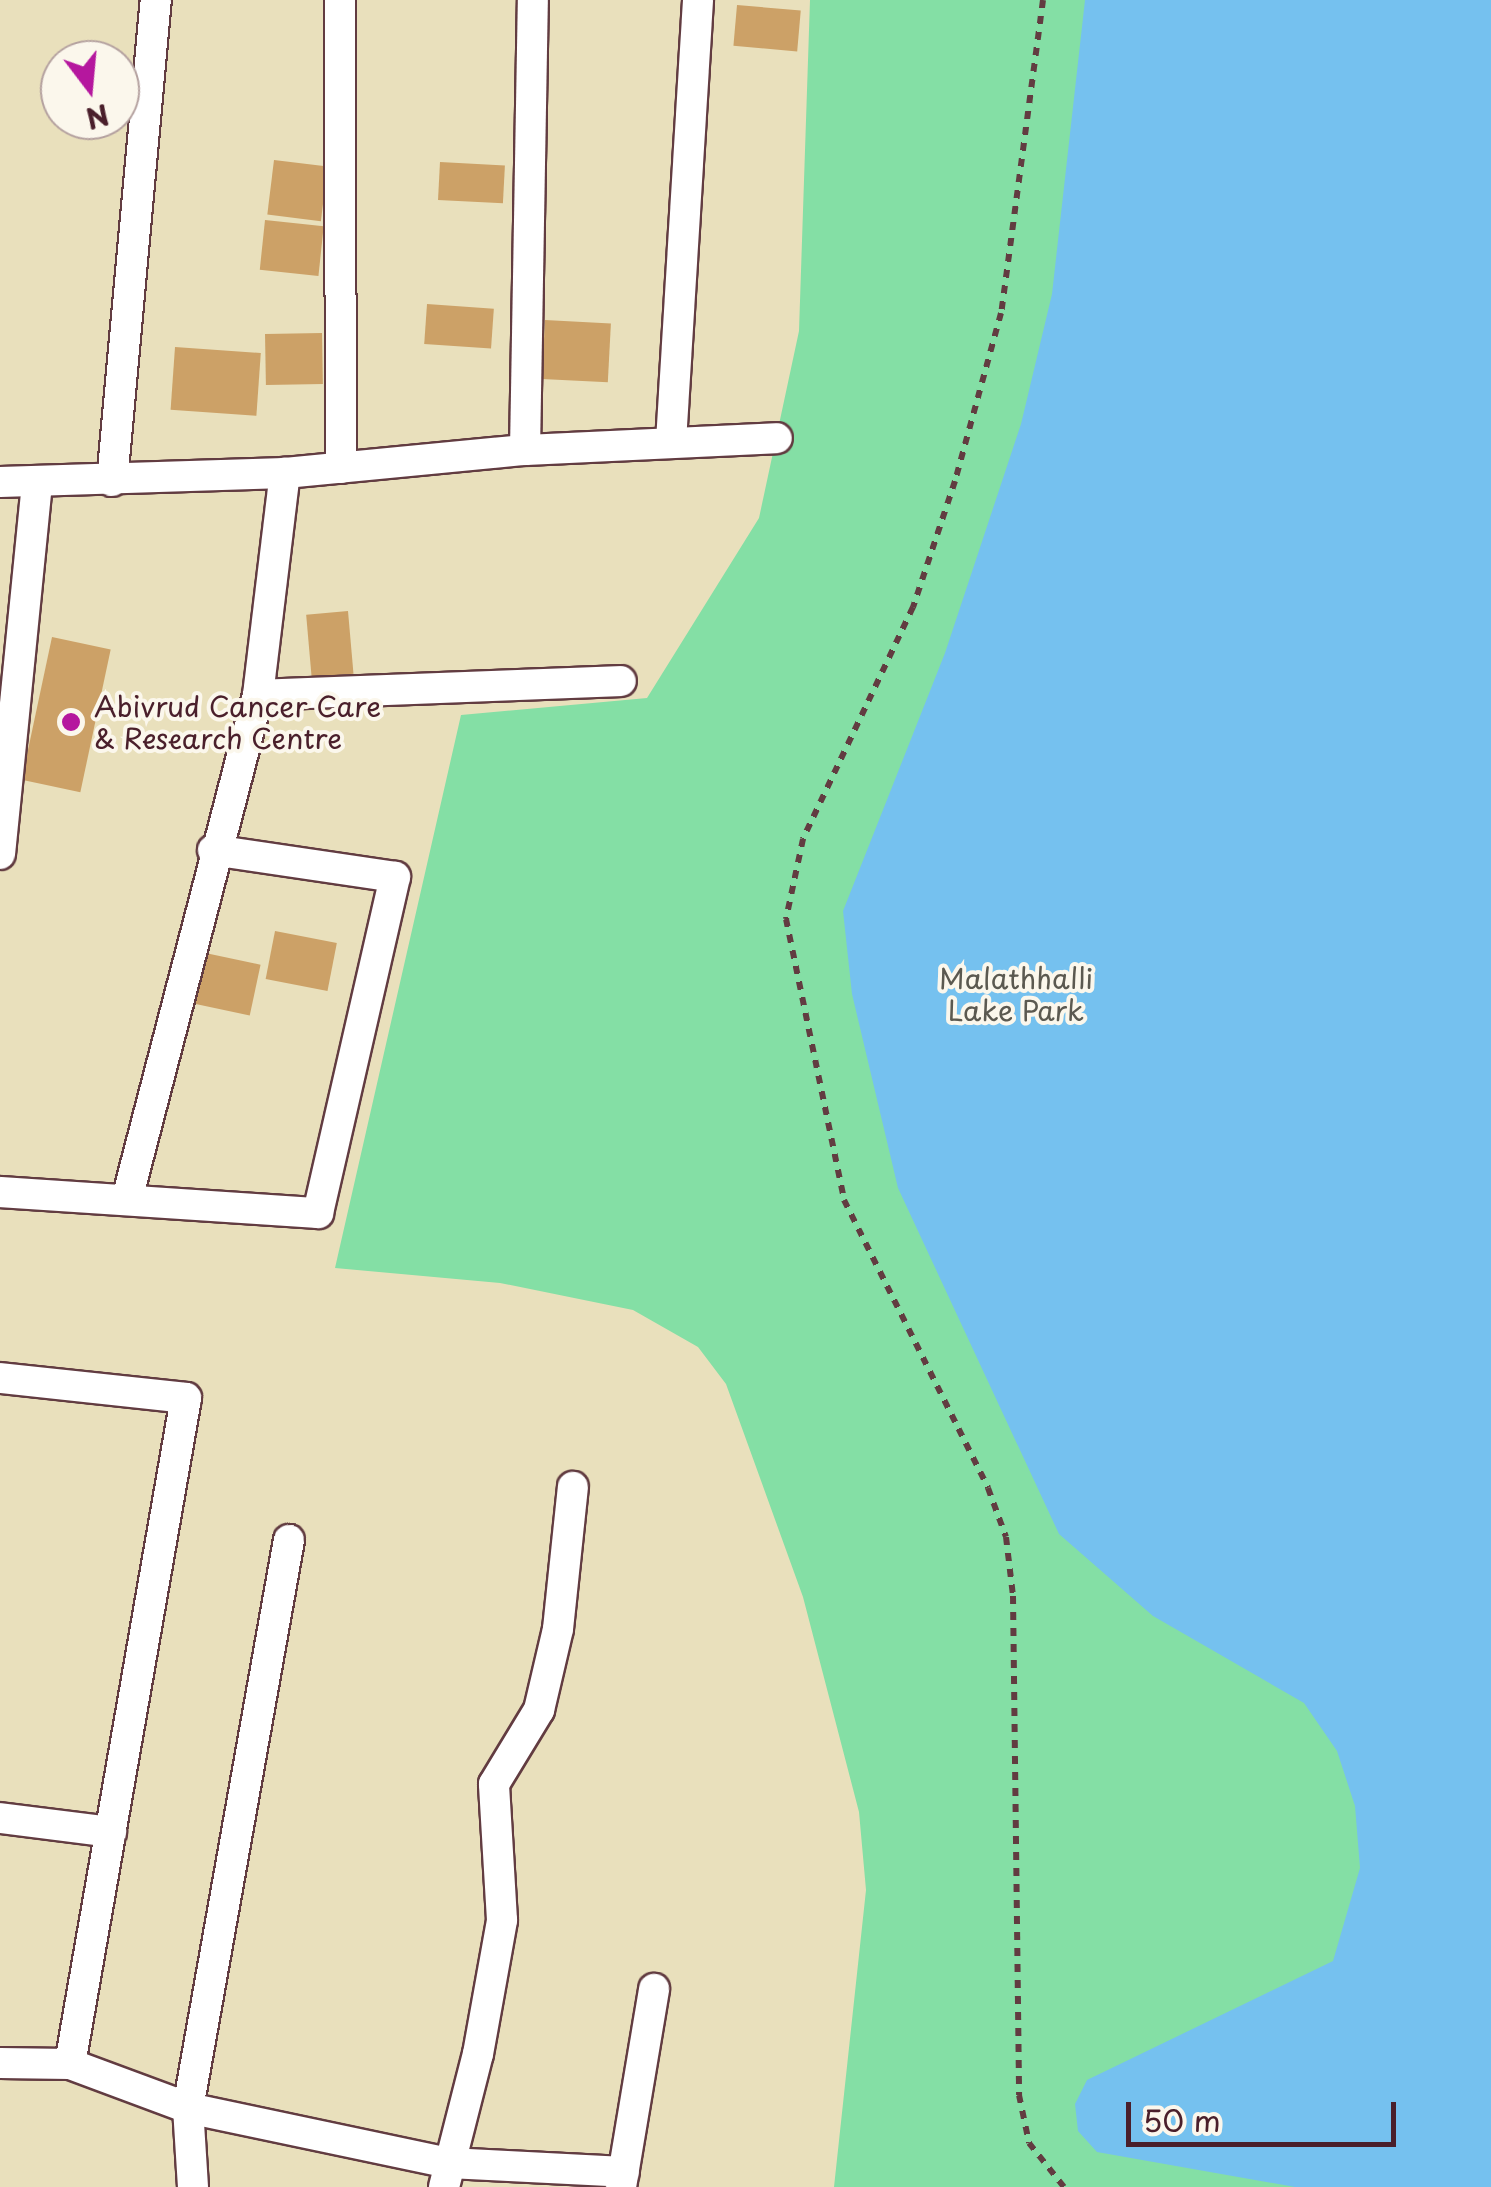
<!DOCTYPE html>
<style>
body{margin:0}
#map{position:relative;width:1491px;height:2187px;overflow:hidden;background:#e9e0bc;font-family:"Playpen Sans",sans-serif}
div>[style]{position:absolute}
[style*='--x']{left:calc(var(--x)*1px);top:calc(var(--y)*1px);width:calc(var(--w)*1px);rotate:calc(var(--a)*1deg)}
.green>*{inset:0;background:#84dfa5}
.water>*{inset:0;background:#75c1ef}
.building>*{inset:0;background:#cca167;transform-origin:0 0}
.path>*{height:6px;margin-top:-3px;transform-origin:0;background:repeating-linear-gradient(90deg,#623c41 0 8px,transparent 0 16px)}
.roads{filter:drop-shadow(2px 0 #623c41) drop-shadow(-2px 0 #623c41) drop-shadow(0 2px #623c41) drop-shadow(0 -2px #623c41)}
.minor>*{height:30px;margin:-15px;padding:0 15px;transform-origin:15px;border-radius:15px;background:#fff}
.dots>*{width:28px;height:28px;translate:-50% -50%;box-sizing:border-box;border:5px solid #fbf7ec;border-radius:50%}
span{translate:-50% -50%;white-space:nowrap;text-align:center;line-height:1.15;-webkit-text-stroke:8px #fbf7ec;paint-order:stroke}
.poi-label{font-size:28px;color:#4a1f2b}
.left{translate:0 -50%;text-align:left}
.park-label{font-size:28px;color:#5b5950}
.north{position:absolute;left:40px;top:40px;width:100px;height:100px;box-sizing:border-box;background:#fbf7ec;border:2px solid #b4a19f;border-radius:50%;rotate:164deg;font-size:28px;font-weight:700;line-height:40px;text-align:center;color:#4a1f2b}
.north::after{content:'';display:block;margin:auto;width:35px;height:45px;background:#b5179e;clip-path:polygon(50% 0,100% 100%,50% 72%,0 100%)}
.scale{position:absolute;left:1126px;top:2102px;width:270px;height:45px;box-sizing:border-box;border:5px solid #4a1f2b;border-top:0;padding-left:12px;font-size:30px;line-height:35px;white-space:nowrap;color:#4a1f2b;-webkit-text-stroke:8px #fbf7ec;paint-order:stroke}
</style>
<div id="map">
<div class="green">
<div style="clip-path:polygon(810px 0,1491px 0,1491px 2187px,834px 2187px,866px 1890px,859px 1812px,803px 1597px,726px 1384px,698px 1347px,633px 1310px,500px 1283px,335px 1268px,461px 715px,647px 698px,759px 518px,799px 331px)"></div>
</div>
<div class="water">
<div style="clip-path:polygon(1085px 0,1491px 0,1491px 2187px,1295px 2187px,1097px 2152px,1078px 2131px,1075px 2104px,1087px 2080px,1333px 1961px,1360px 1868px,1355px 1806px,1337px 1751px,1304px 1703px,1153px 1616px,1059px 1534px,898px 1188px,852px 994px,843px 911px,945px 653px,1021px 424px,1052px 294px)"></div>
</div>
<div class="building">
<div style="left:737px;top:5px;width:64px;height:41px;rotate:5deg"></div>
<div style="left:274px;top:160px;width:54px;height:55px;rotate:7deg"></div>
<div style="left:440px;top:162px;width:65px;height:38px;rotate:3deg"></div>
<div style="left:265px;top:220px;width:59px;height:50px;rotate:6deg"></div>
<div style="left:427px;top:304px;width:67px;height:40px;rotate:4deg"></div>
<div style="left:545px;top:320px;width:66px;height:59px;rotate:3deg"></div>
<div style="left:322px;top:333px;width:51px;height:57px;rotate:89deg"></div>
<div style="left:175px;top:347px;width:86px;height:63px;rotate:4deg"></div>
<div style="left:348px;top:611px;width:63px;height:42px;rotate:85deg"></div>
<div style="left:52px;top:637px;width:60px;height:146px;rotate:12deg"></div>
<div style="left:275px;top:931px;width:63px;height:49px;rotate:11deg"></div>
<div style="left:196px;top:951px;width:66px;height:52px;rotate:12deg"></div>
</div>
<div class="path">
<div style="--x:1043;--y:0;--w:316;--a:97.6"></div>
<div style="--x:1001;--y:313;--w:174;--a:105.3"></div>
<div style="--x:955;--y:481;--w:133;--a:108.4"></div>
<div style="--x:913;--y:607;--w:257;--a:115.4"></div>
<div style="--x:803;--y:839;--w:82;--a:102"></div>
<div style="--x:786;--y:919;--w:287;--a:78.3"></div>
<div style="--x:844;--y:1200;--w:322;--a:63.4"></div>
<div style="--x:988;--y:1488;--w:52;--a:69.8"></div>
<div style="--x:1006;--y:1537;--w:59;--a:83.2"></div>
<div style="--x:1013;--y:1596;--w:499;--a:89.3"></div>
<div style="--x:1019;--y:2095;--w:49;--a:78.2"></div>
<div style="--x:1029;--y:2143;--w:56;--a:51.5"></div>
</div>
<div class="roads">
<div class="minor">
<div style="--x:340;--y:0;--w:468;--a:89.9"></div>
<div style="--x:671;--y:442;--w:443;--a:-86.5"></div>
<div style="--x:525;--y:450;--w:450;--a:-89"></div>
<div style="--x:112;--y:481;--w:483;--a:-84.8"></div>
<div style="--x:0;--y:482;--w:285;--a:-1.8"></div>
<div style="--x:285;--y:473;--w:241;--a:-5.5"></div>
<div style="--x:525;--y:450;--w:252;--a:-2.7"></div>
<div style="--x:258;--y:695;--w:363;--a:-2.2"></div>
<div style="--x:0;--y:854;--w:374;--a:-84.3"></div>
<div style="--x:0;--y:1192;--w:319;--a:3.8"></div>
<div style="--x:318;--y:1213;--w:345;--a:-77.1"></div>
<div style="--x:395;--y:877;--w:184;--a:-171.6"></div>
<div style="--x:127;--y:1199;--w:521;--a:-75.43"></div>
<div style="--x:258;--y:695;--w:224;--a:-83.1"></div>
<div style="--x:0;--y:1378;--w:187;--a:6.1"></div>
<div style="--x:186;--y:1398;--w:676;--a:99.88"></div>
<div style="--x:0;--y:1818;--w:112;--a:7.2"></div>
<div style="--x:0;--y:2063;--w:70;--a:0.8"></div>
<div style="--x:70;--y:2064;--w:126;--a:20.4"></div>
<div style="--x:188;--y:2108;--w:267;--a:11.9"></div>
<div style="--x:449;--y:2163;--w:175;--a:2.9"></div>
<div style="--x:193;--y:2187;--w:79;--a:-93.6"></div>
<div style="--x:188;--y:2108;--w:577;--a:-79.92"></div>
<div style="--x:444;--y:2187;--w:137;--a:-75.7"></div>
<div style="--x:478;--y:2054;--w:136;--a:-79.8"></div>
<div style="--x:502;--y:1920;--w:136;--a:-93.4"></div>
<div style="--x:494;--y:1784;--w:87;--a:-58.7"></div>
<div style="--x:539;--y:1710;--w:83;--a:-76.8"></div>
<div style="--x:558;--y:1629;--w:143;--a:-84"></div>
<div style="--x:621;--y:2187;--w:201;--a:-80.5"></div>
</div>
</div>
<div class="dots">
<div style="left:71px;top:722px;background:#b5179e"></div>
</div>
<div class="poi-label">
<span class="left" style="left:94px;top:722px">Abivrud Cancer Care<br>&amp; Research Centre</span>
</div>
<div class="park-label">
<span style="left:1016px;top:994px">Malathhalli<br>Lake Park</span>
</div>
<div class="north">N</div>
<div class="scale">50 m</div>
</div>
